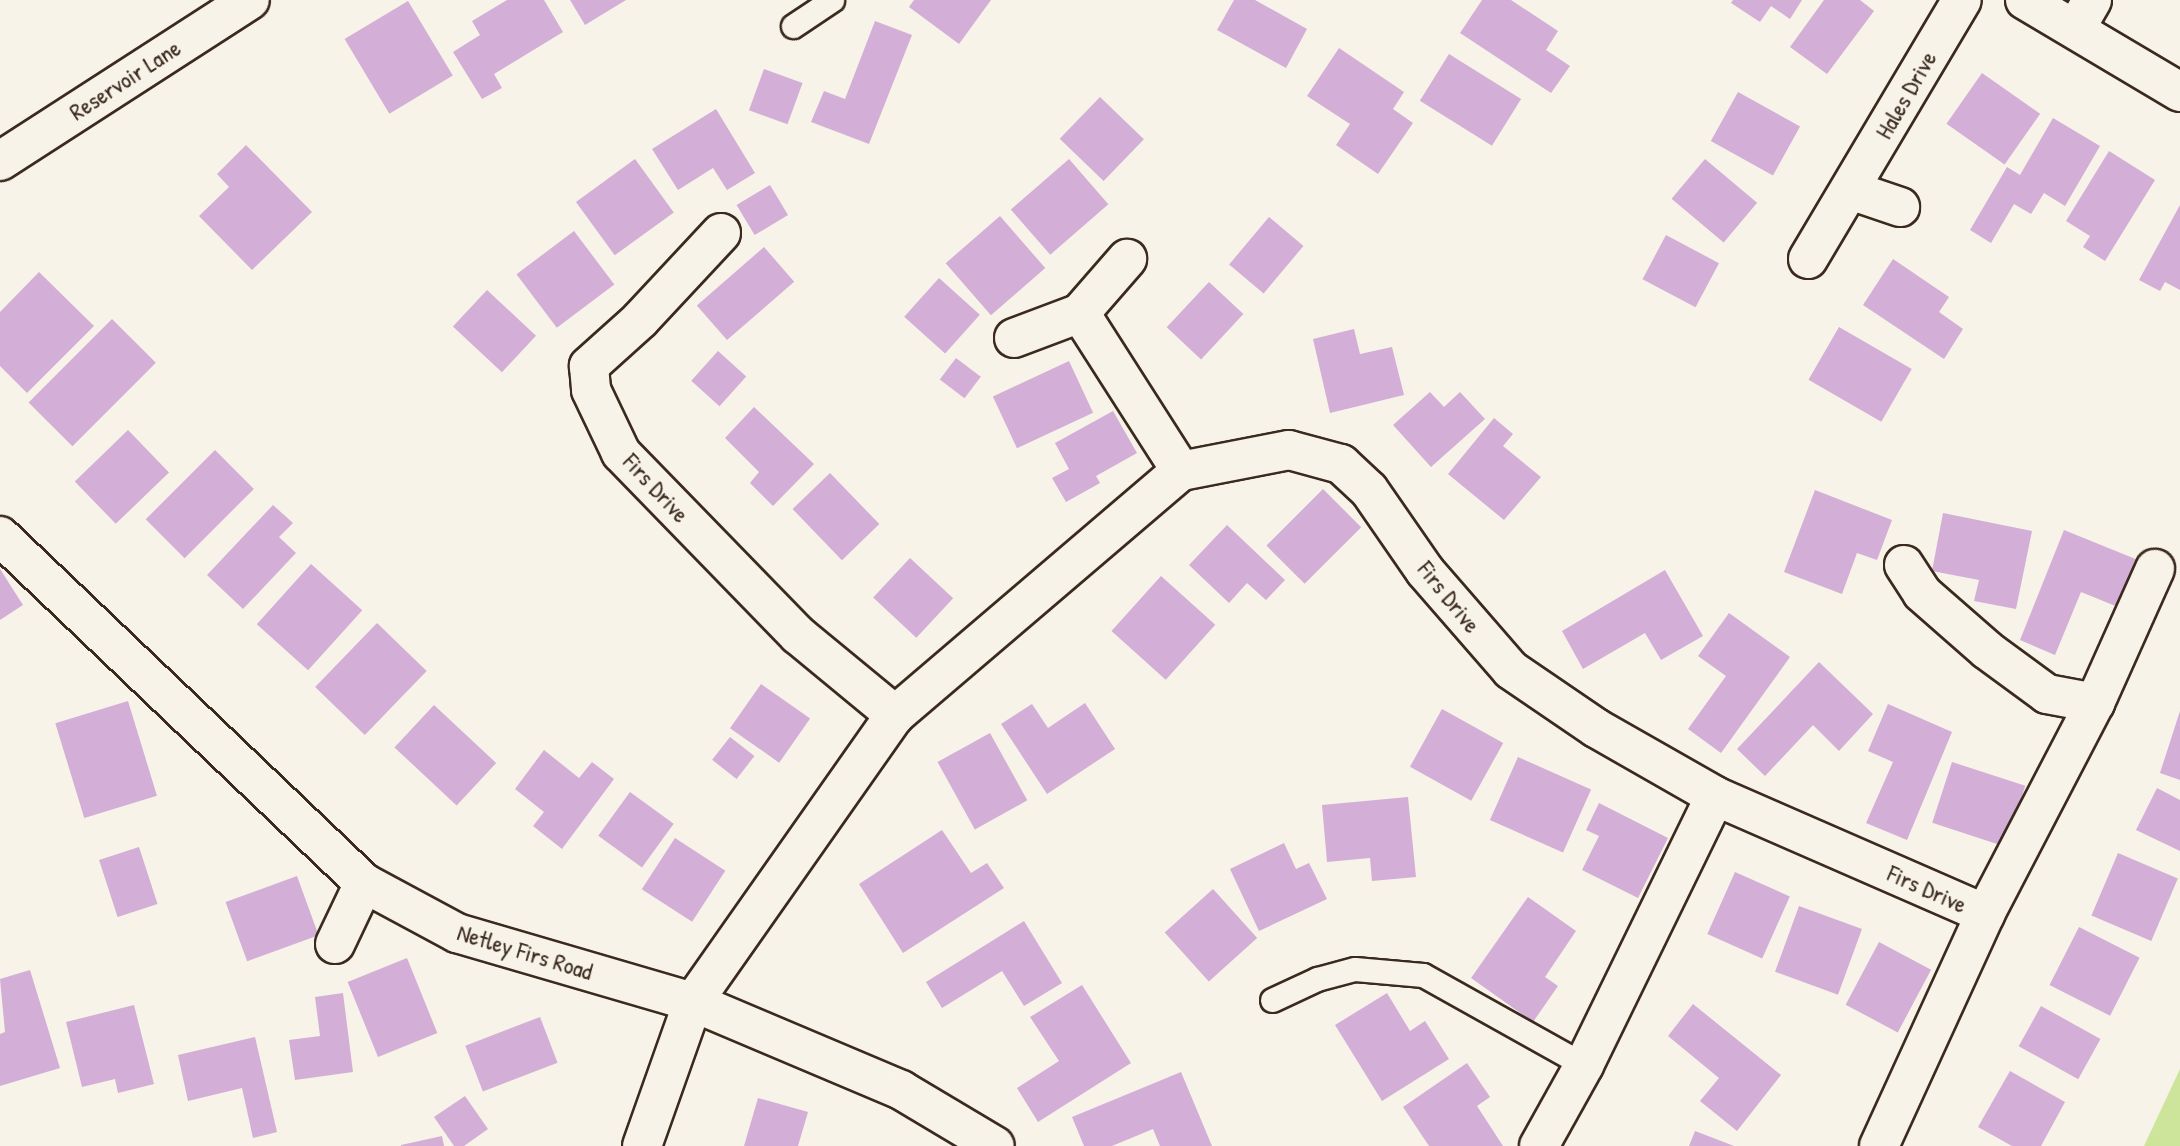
<!DOCTYPE html>
<style>
body{margin:0}
#map{position:relative;width:2180px;height:1146px;overflow:hidden;background:#f7f3e8;font-family:"Patrick Hand",sans-serif}
div>[style]{position:absolute}
[style*='--x']{left:calc(var(--x)*1px);top:calc(var(--y)*1px);width:calc(var(--w)*1px);rotate:calc(var(--a)*1deg)}
.green>*{inset:0;background:#cce59b}
.building>*{inset:0;background:#d3aed7;transform-origin:0 0}
.roads{filter:drop-shadow(2px 0 #3b2a1e) drop-shadow(-2px 0 #3b2a1e) drop-shadow(0 2px #3b2a1e) drop-shadow(0 -2px #3b2a1e)}
.service>*{height:23px;margin:-11.5px;padding:0 11.5px;transform-origin:11.5px;border-radius:11.5px;background:#f7f3e8}
.minor>*{height:38px;margin:-19px;padding:0 19px;transform-origin:19px;border-radius:19px;background:#f7f3e8}
span{translate:-50% -50%;white-space:nowrap;text-align:center;line-height:1.15;-webkit-text-stroke:6px #f7f3e8;paint-order:stroke}
.street-label{font-size:24px;color:#3b2a1e}
</style>
<div id="map">
<div class="green">
<div style="clip-path:polygon(2180px 1069px,2180px 1146px,2144px 1146px)"></div>
</div>
<div class="building">
<div style="clip-path:polygon(507px 0,544px 0,563px 32px,494px 74px,502px 88px,482px 99px,453px 52px,480px 35px,472px 21px)"></div>
<div style="clip-path:polygon(570px 0,626px 0,585px 25px)"></div>
<div style="clip-path:polygon(914px 0,991px 0,959px 44px,909px 7px)"></div>
<div style="clip-path:polygon(1234px 0,1255px 0,1307px 29px,1286px 68px,1217px 30px)"></div>
<div style="clip-path:polygon(1482px 0,1511px 0,1558px 31px,1546px 50px,1570px 66px,1551px 93px,1460px 33px)"></div>
<div style="clip-path:polygon(1733px 0,1802px 0,1790px 19px,1771px 6px,1760px 22px,1731px 3px)"></div>
<div style="clip-path:polygon(1824px 0,1860px 0,1874px 11px,1827px 74px,1790px 47px)"></div>
<div style="left:408px;top:1px;width:87px;height:74px;rotate:59deg"></div>
<div style="clip-path:polygon(875px 21px,912px 35px,869px 144px,811px 122px,824px 91px,845px 99px)"></div>
<div style="clip-path:polygon(1339px 48px,1404px 92px,1393px 109px,1413px 123px,1378px 174px,1336px 145px,1350px 124px,1307px 96px)"></div>
<div style="left:1449px;top:54px;width:85px;height:55px;rotate:32deg"></div>
<div style="left:764px;top:69px;width:41px;height:44px;rotate:20deg"></div>
<div style="left:1982px;top:73px;width:71px;height:62px;rotate:35deg"></div>
<div style="left:1738px;top:92px;width:71px;height:56px;rotate:29deg"></div>
<div style="left:1100px;top:97px;width:61px;height:58px;rotate:44deg"></div>
<div style="clip-path:polygon(716px 109px,755px 173px,727px 190px,713px 168px,678px 190px,652px 149px)"></div>
<div style="clip-path:polygon(2053px 118px,2100px 146px,2065px 206px,2044px 193px,2031px 214px,2014px 204px,1991px 243px,1970px 230px,2007px 167px,2020px 175px)"></div>
<div style="clip-path:polygon(246px 145px,312px 212px,252px 270px,199px 216px,229px 187px,217px 174px)"></div>
<div style="clip-path:polygon(2109px 151px,2155px 180px,2105px 261px,2083px 247px,2090px 236px,2066px 221px)"></div>
<div style="left:635px;top:159px;width:66px;height:73px;rotate:54deg"></div>
<div style="left:1069px;top:159px;width:60px;height:77px;rotate:49deg"></div>
<div style="left:1705px;top:159px;width:68px;height:52px;rotate:40deg"></div>
<div style="left:770px;top:185px;width:35px;height:39px;rotate:59deg"></div>
<div style="clip-path:polygon(2180px 205px,2180px 290px,2165px 282px,2160px 291px,2139px 280px)"></div>
<div style="left:1000px;top:216px;width:69px;height:72px;rotate:49deg"></div>
<div style="left:1269px;top:217px;width:45px;height:62px;rotate:40deg"></div>
<div style="left:574px;top:231px;width:67px;height:72px;rotate:53deg"></div>
<div style="left:1666px;top:235px;width:60px;height:50px;rotate:28deg"></div>
<div style="left:764px;top:247px;width:46px;height:89px;rotate:49deg"></div>
<div style="clip-path:polygon(1893px 259px,1949px 297px,1939px 312px,1963px 329px,1944px 359px,1863px 305px)"></div>
<div style="clip-path:polygon(39px 272px,94px 326px,27px 393px,0 366px,0 312px)"></div>
<div style="left:939px;top:278px;width:55px;height:52px;rotate:42deg"></div>
<div style="left:1209px;top:282px;width:47px;height:62px;rotate:43deg"></div>
<div style="left:487px;top:290px;width:67px;height:50px;rotate:43deg"></div>
<div style="left:112px;top:319px;width:62px;height:118px;rotate:45deg"></div>
<div style="left:1839px;top:327px;width:84px;height:61px;rotate:30deg"></div>
<div style="clip-path:polygon(1354px 329px,1360px 354px,1392px 347px,1404px 395px,1330px 413px,1313px 339px)"></div>
<div style="left:718px;top:351px;width:38px;height:40px;rotate:42deg"></div>
<div style="left:956px;top:358px;width:31px;height:27px;rotate:37deg"></div>
<div style="left:1069px;top:361px;width:57px;height:84px;rotate:65deg"></div>
<div style="clip-path:polygon(1430px 392px,1444px 407px,1460px 392px,1485px 419px,1431px 467px,1393px 425px)"></div>
<div style="clip-path:polygon(754px 407px,814px 464px,773px 506px,750px 483px,759px 472px,725px 438px)"></div>
<div style="clip-path:polygon(1113px 411px,1137px 453px,1096px 476px,1100px 483px,1066px 502px,1052px 478px,1069px 469px,1055px 443px)"></div>
<div style="clip-path:polygon(1494px 418px,1513px 434px,1503px 446px,1541px 477px,1504px 520px,1448px 474px)"></div>
<div style="left:128px;top:430px;width:59px;height:74px;rotate:46deg"></div>
<div style="left:215px;top:450px;width:55px;height:98px;rotate:45deg"></div>
<div style="left:830px;top:473px;width:71px;height:52px;rotate:46deg"></div>
<div style="left:1323px;top:489px;width:54px;height:80px;rotate:45deg"></div>
<div style="clip-path:polygon(1815px 490px,1892px 520px,1877px 560px,1857px 553px,1842px 594px,1784px 572px)"></div>
<div style="clip-path:polygon(273px 505px,293px 523px,279px 537px,296px 553px,243px 609px,207px 575px)"></div>
<div style="clip-path:polygon(1943px 513px,2032px 531px,2016px 609px,1974px 601px,1979px 580px,1932px 571px)"></div>
<div style="clip-path:polygon(1227px 525px,1285px 580px,1266px 600px,1247px 583px,1229px 603px,1189px 565px)"></div>
<div style="clip-path:polygon(2064px 530px,2138px 560px,2118px 607px,2081px 592px,2055px 655px,2020px 640px)"></div>
<div style="left:910px;top:558px;width:59px;height:54px;rotate:43deg"></div>
<div style="left:311px;top:564px;width:69px;height:81px;rotate:42deg"></div>
<div style="clip-path:polygon(0 569px,23px 605px,0 620px)"></div>
<div style="clip-path:polygon(1665px 570px,1703px 636px,1661px 660px,1645px 633px,1583px 669px,1562px 631px)"></div>
<div style="left:1161px;top:576px;width:73px;height:74px;rotate:42deg"></div>
<div style="clip-path:polygon(1729px 613px,1790px 657px,1721px 753px,1688px 729px,1726px 676px,1698px 656px)"></div>
<div style="left:377px;top:623px;width:69px;height:89px;rotate:44deg"></div>
<div style="clip-path:polygon(1819px 662px,1873px 714px,1839px 751px,1813px 725px,1765px 776px,1737px 749px)"></div>
<div style="left:761px;top:684px;width:60px;height:54px;rotate:35deg"></div>
<div style="left:128px;top:701px;width:99px;height:76px;rotate:73deg"></div>
<div style="clip-path:polygon(1085px 703px,1115px 749px,1047px 794px,1001px 724px,1032px 704px,1048px 728px)"></div>
<div style="clip-path:polygon(1888px 704px,1952px 732px,1907px 840px,1866px 823px,1893px 762px,1868px 751px)"></div>
<div style="left:434px;top:705px;width:85px;height:58px;rotate:43deg"></div>
<div style="left:1442px;top:709px;width:70px;height:66px;rotate:29deg"></div>
<div style="clip-path:polygon(2180px 711px,2180px 780px,2160px 773px)"></div>
<div style="left:990px;top:733px;width:77px;height:60px;rotate:61deg"></div>
<div style="left:730px;top:737px;width:31px;height:29px;rotate:38deg"></div>
<div style="clip-path:polygon(544px 750px,579px 778px,592px 762px,614px 779px,562px 849px,533px 826px,544px 812px,515px 789px)"></div>
<div style="left:1518px;top:757px;width:80px;height:69px;rotate:24deg"></div>
<div style="left:1952px;top:762px;width:77px;height:64px;rotate:18deg"></div>
<div style="clip-path:polygon(2157px 788px,2180px 800px,2180px 851px,2136px 830px)"></div>
<div style="left:630px;top:792px;width:54px;height:54px;rotate:36deg"></div>
<div style="clip-path:polygon(1408px 797px,1416px 877px,1372px 881px,1370px 858px,1327px 862px,1322px 805px)"></div>
<div style="clip-path:polygon(1599px 803px,1668px 838px,1638px 898px,1582px 870px,1599px 836px,1586px 830px)"></div>
<div style="clip-path:polygon(942px 830px,971px 873px,987px 863px,1004px 888px,903px 953px,859px 884px)"></div>
<div style="left:675px;top:838px;width:60px;height:61px;rotate:33deg"></div>
<div style="clip-path:polygon(1284px 843px,1296px 869px,1309px 863px,1327px 899px,1259px 931px,1230px 869px)"></div>
<div style="left:139px;top:847px;width:60px;height:42px;rotate:72deg"></div>
<div style="left:2118px;top:853px;width:65px;height:68px;rotate:23deg"></div>
<div style="left:1735px;top:872px;width:60px;height:68px;rotate:24deg"></div>
<div style="left:297px;top:876px;width:63px;height:76px;rotate:70deg"></div>
<div style="left:1213px;top:889px;width:66px;height:65px;rotate:48deg"></div>
<div style="clip-path:polygon(1528px 897px,1576px 931px,1545px 977px,1558px 986px,1533px 1022px,1471px 978px)"></div>
<div style="left:1799px;top:906px;width:67px;height:70px;rotate:20deg"></div>
<div style="clip-path:polygon(1024px 921px,1062px 983px,1024px 1006px,1002px 971px,942px 1008px,926px 982px)"></div>
<div style="left:2079px;top:927px;width:68px;height:65px;rotate:27deg"></div>
<div style="left:1879px;top:942px;width:59px;height:71px;rotate:28deg"></div>
<div style="left:407px;top:958px;width:81px;height:64px;rotate:68deg"></div>
<div style="clip-path:polygon(30px 970px,60px 1068px,0 1086px,0 1034px,5px 1032px,0 979px)"></div>
<div style="clip-path:polygon(1082px 985px,1131px 1063px,1038px 1122px,1017px 1088px,1059px 1061px,1030px 1017px)"></div>
<div style="clip-path:polygon(343px 993px,353px 1072px,295px 1080px,289px 1040px,320px 1036px,315px 997px)"></div>
<div style="clip-path:polygon(1387px 993px,1410px 1031px,1425px 1021px,1449px 1059px,1382px 1101px,1335px 1025px)"></div>
<div style="clip-path:polygon(1693px 1004px,1781px 1075px,1737px 1131px,1700px 1101px,1719px 1078px,1668px 1036px)"></div>
<div style="clip-path:polygon(134px 1005px,154px 1084px,118px 1093px,115px 1079px,82px 1087px,66px 1022px)"></div>
<div style="left:2041px;top:1006px;width:68px;height:46px;rotate:29deg"></div>
<div style="left:540px;top:1017px;width:49px;height:80px;rotate:69deg"></div>
<div style="clip-path:polygon(255px 1037px,277px 1132px,253px 1138px,242px 1088px,188px 1101px,178px 1055px)"></div>
<div style="clip-path:polygon(1467px 1063px,1490px 1097px,1477px 1106px,1503px 1146px,1429px 1146px,1403px 1107px)"></div>
<div style="clip-path:polygon(2010px 1071px,2065px 1102px,2041px 1146px,2012px 1146px,1978px 1127px)"></div>
<div style="clip-path:polygon(1181px 1072px,1212px 1146px,1160px 1146px,1153px 1129px,1112px 1146px,1084px 1146px,1072px 1117px)"></div>
<div style="clip-path:polygon(465px 1096px,488px 1129px,464px 1146px,454px 1146px,434px 1117px)"></div>
<div style="clip-path:polygon(758px 1098px,808px 1112px,798px 1146px,744px 1146px)"></div>
<div style="clip-path:polygon(1695px 1131px,1734px 1146px,1689px 1146px)"></div>
<div style="clip-path:polygon(442px 1136px,444px 1146px,401px 1146px,401px 1145px)"></div>
</div>
<div class="roads">
<div class="service">
<div style="--x:793;--y:26;--w:47;--a:-33.7"></div>
<div style="--x:1272;--y:1000;--w:50;--a:-25"></div>
<div style="--x:1317;--y:979;--w:39;--a:-15"></div>
<div style="--x:1355;--y:969;--w:68;--a:5"></div>
<div style="--x:1423;--y:975;--w:184;--a:29.2"></div>
</div>
<div class="minor">
<div style="--x:2025;--y:0;--w:180;--a:30.7"></div>
<div style="--x:2076;--y:28;--w:32;--a:-60"></div>
<div style="--x:0;--y:161;--w:297;--a:-32.8"></div>
<div style="--x:1850;--y:190;--w:53;--a:18.8"></div>
<div style="--x:721;--y:233;--w:119;--a:133"></div>
<div style="--x:640;--y:320;--w:69;--a:138"></div>
<div style="--x:589;--y:366;--w:24;--a:85"></div>
<div style="--x:591;--y:390;--w:70;--a:64.5"></div>
<div style="--x:621;--y:453;--w:254;--a:45.8"></div>
<div style="--x:798;--y:635;--w:126;--a:39.5"></div>
<div style="--x:1808;--y:259;--w:301;--a:-59.3"></div>
<div style="--x:1080;--y:313;--w:188;--a:57.4"></div>
<div style="--x:1014;--y:338;--w:71;--a:-20.7"></div>
<div style="--x:1080;--y:313;--w:72;--a:-49"></div>
<div style="--x:0;--y:536;--w:503;--a:43.63"></div>
<div style="--x:364;--y:883;--w:106;--a:28.3"></div>
<div style="--x:457;--y:933;--w:246;--a:16.3"></div>
<div style="--x:693;--y:1002;--w:226;--a:22.9"></div>
<div style="--x:901;--y:1090;--w:109;--a:30.8"></div>
<div style="--x:1904;--y:565;--w:33;--a:57"></div>
<div style="--x:1922;--y:593;--w:86;--a:41.2"></div>
<div style="--x:1987;--y:650;--w:74;--a:36.3"></div>
<div style="--x:2047;--y:694;--w:49;--a:10.6"></div>
<div style="--x:335;--y:944;--w:68;--a:-64.6"></div>
<div style="--x:642;--y:1146;--w:153;--a:-70.5"></div>
<div style="--x:693;--y:1002;--w:351;--a:-54.9"></div>
<div style="--x:895;--y:715;--w:376;--a:-40.5"></div>
<div style="--x:1181;--y:471;--w:110;--a:-11"></div>
<div style="--x:1289;--y:450;--w:54;--a:15.1"></div>
<div style="--x:1341;--y:464;--w:38;--a:43"></div>
<div style="--x:1369;--y:490;--w:98;--a:55.3"></div>
<div style="--x:1425;--y:571;--w:131;--a:49"></div>
<div style="--x:1511;--y:670;--w:103;--a:34.3"></div>
<div style="--x:1596;--y:728;--w:137;--a:29.7"></div>
<div style="--x:1715;--y:796;--w:295;--a:23.6"></div>
<div style="--x:1539;--y:1146;--w:93;--a:-60.9"></div>
<div style="--x:1584;--y:1065;--w:299;--a:-64"></div>
<div style="--x:1879;--y:1146;--w:255;--a:-65.4"></div>
<div style="--x:1985;--y:914;--w:238;--a:-62.5"></div>
<div style="--x:2095;--y:703;--w:147;--a:-65.9"></div>
</div>
</div>
<div class="street-label">
<span style="left:125px;top:80px;rotate:-33deg">Reservoir Lane</span>
<span style="left:1906px;top:95px;rotate:-60deg">Hales Drive</span>
<span style="left:656px;top:488px;rotate:47deg">Firs Drive</span>
<span style="left:1449px;top:597px;rotate:51deg">Firs Drive</span>
<span style="left:1927px;top:889px;rotate:24deg">Firs Drive</span>
<span style="left:525px;top:952px;rotate:17deg">Netley Firs Road</span>
</div>
</div>
